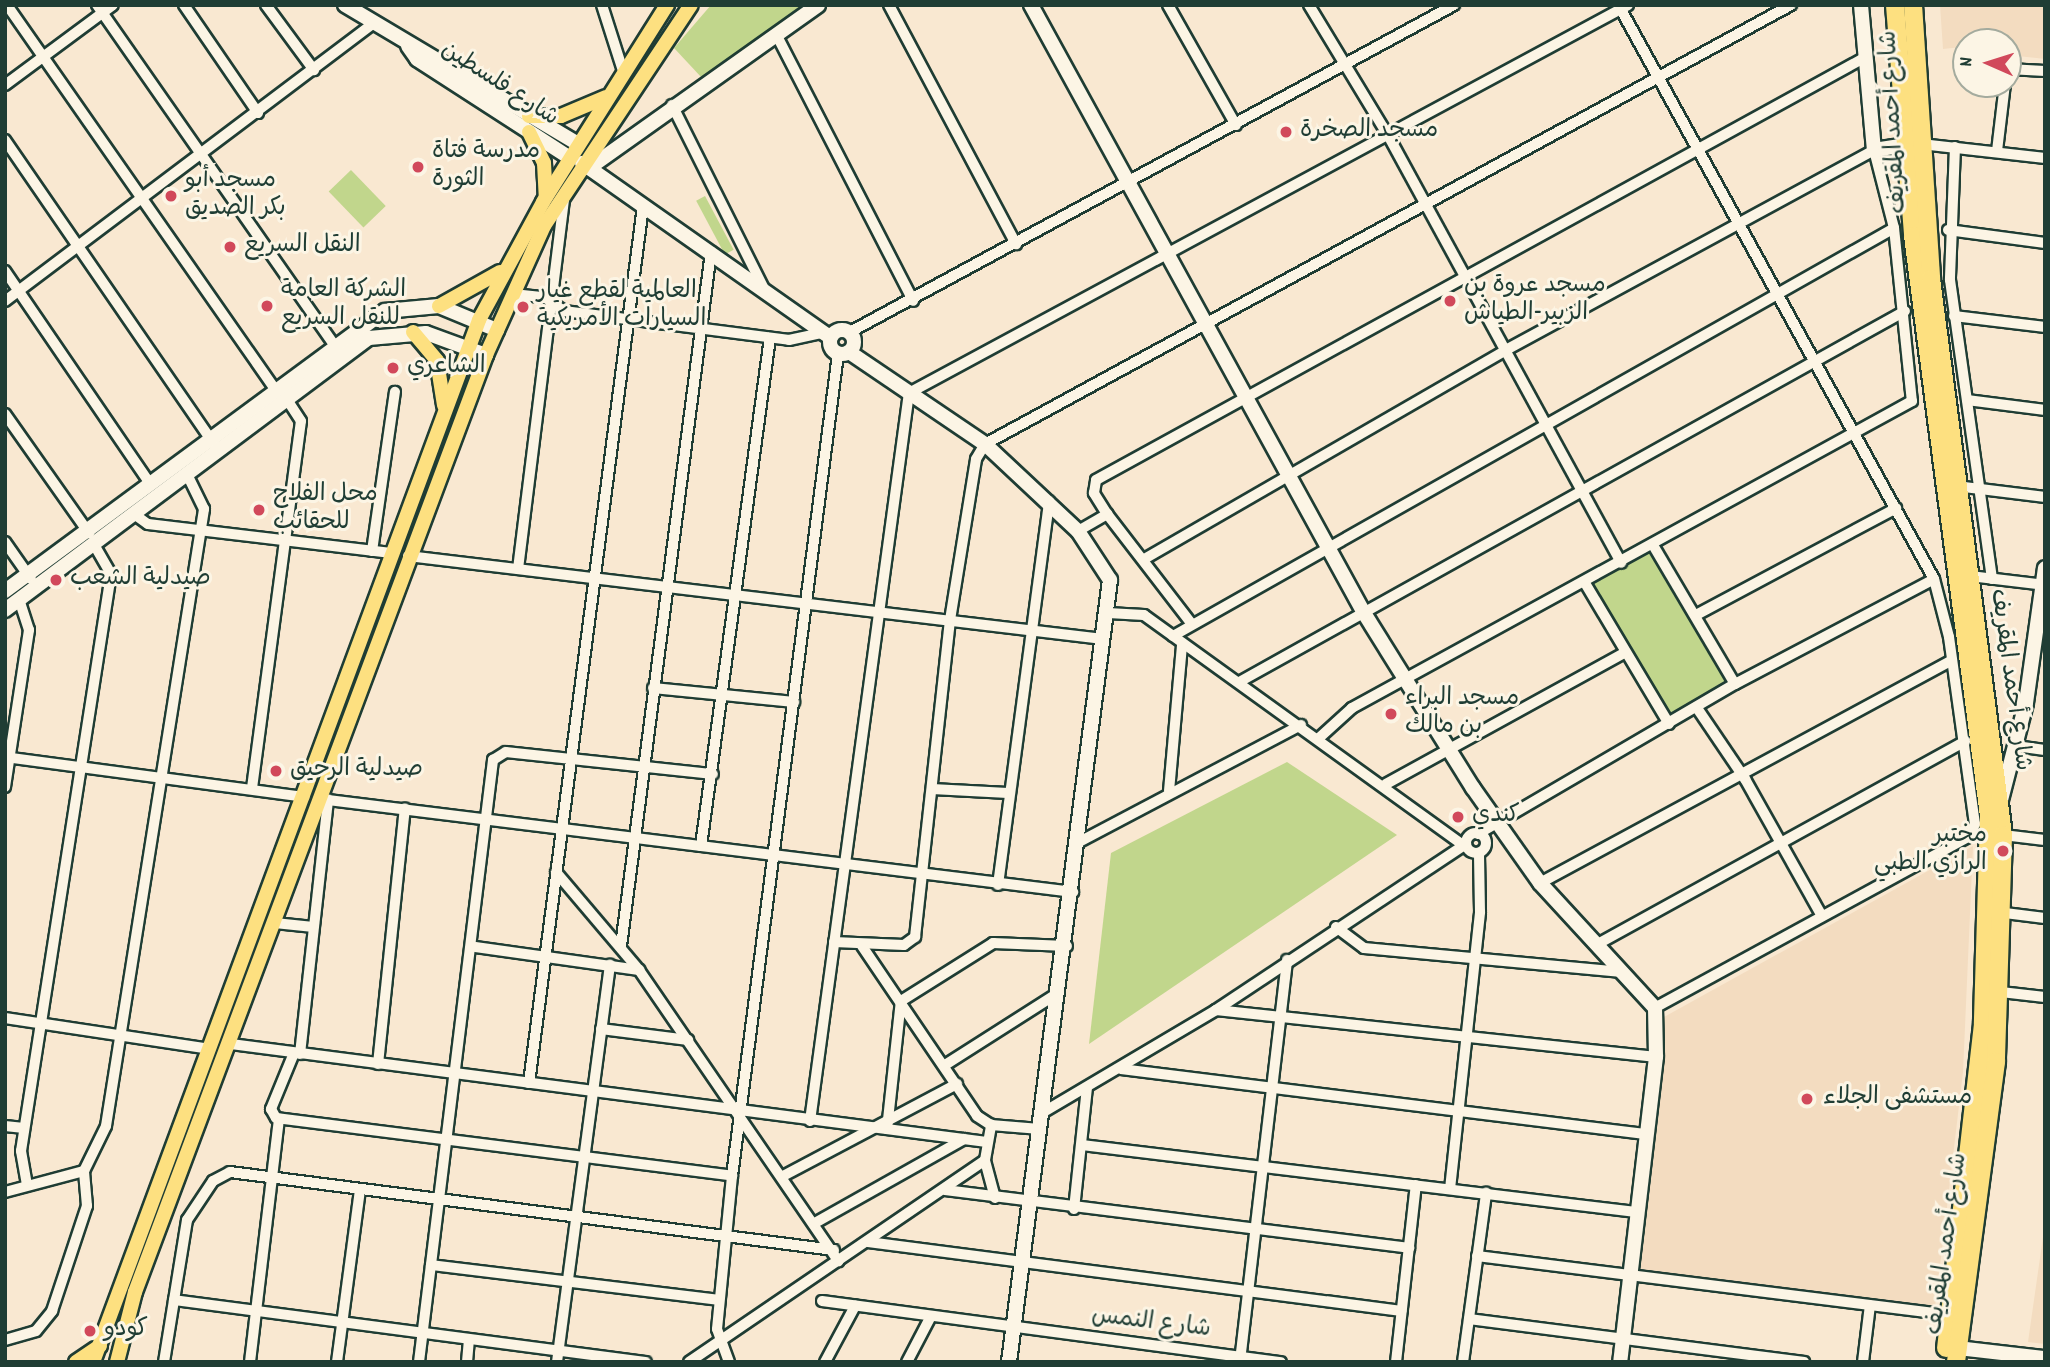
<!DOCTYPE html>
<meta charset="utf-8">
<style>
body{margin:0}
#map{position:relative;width:2050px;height:1367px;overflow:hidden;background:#f9e8d1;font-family:Dekko,"Playpen Sans Arabic",sans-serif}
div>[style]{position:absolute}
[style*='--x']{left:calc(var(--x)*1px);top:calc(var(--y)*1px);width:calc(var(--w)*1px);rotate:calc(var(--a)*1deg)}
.built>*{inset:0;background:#f3dcc0}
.green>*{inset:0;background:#c1d68c;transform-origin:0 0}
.roads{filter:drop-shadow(2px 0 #1f3d34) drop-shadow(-2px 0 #1f3d34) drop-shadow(0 2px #1f3d34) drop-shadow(0 -2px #1f3d34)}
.street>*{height:10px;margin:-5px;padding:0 5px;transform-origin:5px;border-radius:5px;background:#fcf5e5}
.street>.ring{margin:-5px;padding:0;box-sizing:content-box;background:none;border:10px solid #fcf5e5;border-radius:50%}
.secondary>*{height:14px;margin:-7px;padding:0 7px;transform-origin:7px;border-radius:7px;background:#fcf5e5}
.secondary>.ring{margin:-7px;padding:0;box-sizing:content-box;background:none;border:14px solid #fcf5e5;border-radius:50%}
.primary>*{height:14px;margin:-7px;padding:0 7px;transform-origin:7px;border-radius:7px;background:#fde080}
.highway>*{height:18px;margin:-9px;padding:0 9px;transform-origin:9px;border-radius:9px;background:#fde080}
.dots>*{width:19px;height:19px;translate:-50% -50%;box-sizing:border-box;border:4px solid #fcf5e5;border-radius:50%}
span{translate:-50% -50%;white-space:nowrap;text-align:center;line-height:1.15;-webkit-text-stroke:6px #fcf5e5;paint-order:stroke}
.street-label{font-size:24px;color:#1f3d34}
.poi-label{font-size:24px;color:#1f3d34}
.left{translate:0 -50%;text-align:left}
.right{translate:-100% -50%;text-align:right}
.frame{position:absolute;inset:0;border:7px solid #1f3d34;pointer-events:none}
.north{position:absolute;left:1952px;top:28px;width:70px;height:70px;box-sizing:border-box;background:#fcf5e5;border:2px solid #a4ab9e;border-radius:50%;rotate:273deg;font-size:19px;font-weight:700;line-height:28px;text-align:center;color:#1f3d34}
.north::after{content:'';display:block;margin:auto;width:24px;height:32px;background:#d1495b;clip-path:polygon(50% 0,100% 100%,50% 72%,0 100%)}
</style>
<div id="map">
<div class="built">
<div style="clip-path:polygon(1940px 5px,2045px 5px,2045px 59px,2008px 55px,2008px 42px,1943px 49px)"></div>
<div style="clip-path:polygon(1973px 846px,1963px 1072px,1935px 1308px,1635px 1271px,1664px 1017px)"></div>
<div style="clip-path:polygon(2045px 1223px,2045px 1344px,2028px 1342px)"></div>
</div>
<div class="green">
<div style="clip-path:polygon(711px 5px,807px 5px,702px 78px,674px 48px)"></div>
<div style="left:351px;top:170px;width:50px;height:31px;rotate:46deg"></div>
<div style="left:705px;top:196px;width:61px;height:10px;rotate:62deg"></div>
<div style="left:1653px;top:546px;width:161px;height:77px;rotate:59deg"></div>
<div style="clip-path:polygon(1287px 762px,1397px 835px,1089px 1044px,1111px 853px)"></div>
</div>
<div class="roads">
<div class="street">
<div style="--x:7;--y:5;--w:472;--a:55.1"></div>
<div style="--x:97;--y:5;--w:416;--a:55.1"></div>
<div style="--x:184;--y:5;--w:131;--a:55.6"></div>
<div style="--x:266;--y:5;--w:81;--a:53.6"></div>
<div style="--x:602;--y:5;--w:69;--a:72.3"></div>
<div style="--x:889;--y:5;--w:271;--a:62"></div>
<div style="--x:1168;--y:5;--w:138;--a:60.5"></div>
<div style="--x:1309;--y:5;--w:154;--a:58.8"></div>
<div style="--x:1389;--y:137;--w:485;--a:61.4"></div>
<div style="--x:1619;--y:6;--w:654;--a:61.2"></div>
<div style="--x:1934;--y:579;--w:60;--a:75.5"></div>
<div style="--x:1949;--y:637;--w:189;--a:82.1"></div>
<div style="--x:1975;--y:824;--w:15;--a:118"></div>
<div style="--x:1968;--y:837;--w:357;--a:151.4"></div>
<div style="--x:776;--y:34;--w:300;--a:62.8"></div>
<div style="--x:2008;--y:69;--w:37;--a:3"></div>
<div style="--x:5;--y:85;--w:134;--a:-36.5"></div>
<div style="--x:672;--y:105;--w:203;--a:63.4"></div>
<div style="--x:5;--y:140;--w:369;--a:55.5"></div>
<div style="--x:1921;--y:144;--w:125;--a:6.4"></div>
<div style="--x:1955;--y:147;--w:133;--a:92.2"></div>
<div style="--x:1950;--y:280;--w:302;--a:82"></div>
<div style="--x:1997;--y:151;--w:67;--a:-83.2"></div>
<div style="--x:1948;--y:230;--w:98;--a:7.6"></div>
<div style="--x:5;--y:271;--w:259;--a:55.7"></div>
<div style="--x:513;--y:294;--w:31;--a:6"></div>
<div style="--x:544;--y:297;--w:24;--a:35"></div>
<div style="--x:564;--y:311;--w:227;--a:7.3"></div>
<div style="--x:789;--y:340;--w:35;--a:-12"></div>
<div style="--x:5;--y:301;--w:461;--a:-37"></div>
<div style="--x:1954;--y:316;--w:92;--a:6.9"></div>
<div style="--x:850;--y:332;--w:687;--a:-28.43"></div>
<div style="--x:1967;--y:400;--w:79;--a:7.3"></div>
<div style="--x:5;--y:414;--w:146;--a:54.8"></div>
<div style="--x:1956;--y:486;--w:90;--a:7"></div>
<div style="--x:134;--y:514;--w:17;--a:36"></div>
<div style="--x:148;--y:524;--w:247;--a:6.8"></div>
<div style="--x:1078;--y:531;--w:34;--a:-30"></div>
<div style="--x:5;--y:542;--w:45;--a:54.9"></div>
<div style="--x:1653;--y:545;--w:161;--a:59.5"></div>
<div style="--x:372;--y:551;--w:161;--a:-81.8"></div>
<div style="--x:408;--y:556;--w:700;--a:6.81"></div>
<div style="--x:1146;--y:558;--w:414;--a:-30"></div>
<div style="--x:1504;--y:351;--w:421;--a:-28.5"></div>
<div style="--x:1874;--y:150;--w:81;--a:75.6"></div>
<div style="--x:1894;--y:228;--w:174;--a:84.1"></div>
<div style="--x:1912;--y:401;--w:639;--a:151.27"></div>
<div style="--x:1352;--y:708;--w:45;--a:137.7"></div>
<div style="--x:518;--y:569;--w:374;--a:-82.9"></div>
<div style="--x:1970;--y:576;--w:76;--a:6.8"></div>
<div style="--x:1585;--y:583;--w:164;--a:59.2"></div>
<div style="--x:1108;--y:613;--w:36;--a:3"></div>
<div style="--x:1144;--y:615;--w:392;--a:35.8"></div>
<div style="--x:1696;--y:615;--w:227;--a:-28.1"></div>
<div style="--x:1191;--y:623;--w:138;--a:-127.6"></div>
<div style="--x:1107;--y:514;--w:25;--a:-122"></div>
<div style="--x:1094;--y:493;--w:13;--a:-81"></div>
<div style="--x:1096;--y:480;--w:876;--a:-28.79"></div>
<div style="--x:1173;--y:636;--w:828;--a:-29.5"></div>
<div style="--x:1241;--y:681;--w:760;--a:-29.13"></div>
<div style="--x:653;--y:688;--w:142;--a:5.7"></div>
<div style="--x:1697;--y:708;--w:86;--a:55.9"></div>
<div style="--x:1745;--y:779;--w:157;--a:60.7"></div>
<div style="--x:2016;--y:746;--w:29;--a:8"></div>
<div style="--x:5;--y:757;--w:302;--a:7.6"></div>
<div style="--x:1386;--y:784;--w:272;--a:-28.8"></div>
<div style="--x:5;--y:787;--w:159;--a:-81.3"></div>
<div style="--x:29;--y:630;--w:32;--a:-108"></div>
<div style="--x:252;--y:788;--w:370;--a:-82.4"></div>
<div style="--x:301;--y:421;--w:27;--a:-123"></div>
<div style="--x:932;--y:789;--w:76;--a:3"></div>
<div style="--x:1169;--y:791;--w:148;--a:-84.9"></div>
<div style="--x:320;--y:799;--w:759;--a:7.04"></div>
<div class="ring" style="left:1466px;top:833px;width:10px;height:10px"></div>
<div style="--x:1478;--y:834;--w:298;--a:-30.3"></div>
<div style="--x:1735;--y:684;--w:225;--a:-27.8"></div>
<div style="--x:2003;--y:835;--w:42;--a:6.8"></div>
<div style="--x:1079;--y:842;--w:251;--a:-27.8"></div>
<div style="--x:701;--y:846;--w:513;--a:-82.27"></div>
<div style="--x:556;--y:872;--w:128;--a:49.7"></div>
<div style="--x:639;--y:970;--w:353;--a:55.6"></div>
<div style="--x:1540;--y:883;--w:468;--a:-28.4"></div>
<div style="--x:998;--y:885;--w:387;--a:-82.4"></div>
<div style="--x:2005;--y:913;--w:40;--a:7.1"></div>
<div style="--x:275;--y:923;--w:36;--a:6"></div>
<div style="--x:1336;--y:927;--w:35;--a:37"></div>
<div style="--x:1364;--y:948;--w:259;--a:5.3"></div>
<div style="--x:834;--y:942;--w:70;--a:2.5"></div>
<div style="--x:904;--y:945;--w:14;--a:-36"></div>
<div style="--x:915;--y:937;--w:319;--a:-83.7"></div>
<div style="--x:950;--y:620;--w:163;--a:-80.8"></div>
<div style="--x:976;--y:459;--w:17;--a:-59"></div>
<div style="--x:985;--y:444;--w:918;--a:-28.58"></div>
<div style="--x:1596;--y:945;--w:422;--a:-28.9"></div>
<div style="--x:621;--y:946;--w:700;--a:-82.61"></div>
<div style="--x:862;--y:946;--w:205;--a:55.9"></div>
<div style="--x:977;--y:1116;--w:17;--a:33"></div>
<div style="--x:475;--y:947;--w:166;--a:8"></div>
<div style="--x:2001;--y:992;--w:44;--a:6.5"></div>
<div style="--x:1216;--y:1010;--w:443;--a:6.1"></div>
<div style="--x:5;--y:1018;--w:206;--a:8.6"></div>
<div style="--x:601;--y:1029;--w:88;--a:7.2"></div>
<div style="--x:231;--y:1044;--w:762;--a:7.39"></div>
<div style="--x:294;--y:1053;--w:61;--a:112.3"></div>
<div style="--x:271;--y:1109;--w:10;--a:61"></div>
<div style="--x:276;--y:1118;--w:460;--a:7.2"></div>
<div style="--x:300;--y:1054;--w:256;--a:-83.7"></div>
<div style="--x:378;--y:1064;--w:257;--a:-84"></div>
<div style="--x:945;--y:1065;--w:134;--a:-32.5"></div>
<div style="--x:1121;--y:1069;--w:528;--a:7.07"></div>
<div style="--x:529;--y:1083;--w:884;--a:-82.59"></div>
<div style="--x:1042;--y:1113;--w:202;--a:-30.6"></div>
<div style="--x:1216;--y:1010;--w:300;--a:-33.6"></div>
<div style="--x:810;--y:1121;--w:735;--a:-82.26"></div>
<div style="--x:909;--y:393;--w:817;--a:-28.35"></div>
<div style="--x:5;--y:1126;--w:19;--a:6"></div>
<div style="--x:887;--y:1129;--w:129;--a:-83.8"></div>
<div style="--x:901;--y:1001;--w:109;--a:-32.2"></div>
<div style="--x:993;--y:943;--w:74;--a:2.3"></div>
<div style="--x:1082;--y:1145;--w:558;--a:6.9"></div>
<div style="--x:783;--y:1176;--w:197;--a:-27.9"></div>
<div style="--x:27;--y:1185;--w:35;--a:-100"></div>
<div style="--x:21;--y:1151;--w:584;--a:-81.13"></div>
<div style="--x:111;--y:574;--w:34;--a:-120"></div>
<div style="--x:1450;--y:1189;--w:279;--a:-83.8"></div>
<div style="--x:1480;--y:912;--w:59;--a:-91"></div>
<div style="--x:945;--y:1190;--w:468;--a:7.1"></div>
<div style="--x:5;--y:1192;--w:82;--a:-14.9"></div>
<div style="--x:995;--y:1198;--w:39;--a:-105"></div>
<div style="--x:985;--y:1160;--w:36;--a:-80"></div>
<div style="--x:991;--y:1125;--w:49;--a:4.7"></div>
<div style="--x:1074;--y:1209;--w:122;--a:-83.9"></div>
<div style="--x:815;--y:1223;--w:171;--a:-29.4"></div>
<div style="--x:868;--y:1242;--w:538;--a:7.36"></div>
<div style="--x:1477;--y:1256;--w:477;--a:7.1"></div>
<div style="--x:431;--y:1265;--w:290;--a:6.9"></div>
<div style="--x:174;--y:1300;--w:476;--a:7.5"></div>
<div style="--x:822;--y:1301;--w:463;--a:7.6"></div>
<div style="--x:1469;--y:1319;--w:338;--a:7.3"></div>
<div style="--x:5;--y:1340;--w:32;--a:-16"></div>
<div style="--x:36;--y:1331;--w:26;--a:-51"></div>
<div style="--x:52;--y:1311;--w:111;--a:-71.6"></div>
<div style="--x:87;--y:1206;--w:35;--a:-95"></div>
<div style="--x:84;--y:1171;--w:50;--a:-63.9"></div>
<div style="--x:106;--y:1126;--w:625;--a:-80.97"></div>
<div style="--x:204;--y:509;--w:39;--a:-116"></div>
<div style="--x:1240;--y:1361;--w:404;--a:-83.3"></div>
<div style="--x:164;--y:1362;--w:144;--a:-80.8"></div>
<div style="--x:187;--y:1220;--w:47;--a:-56.3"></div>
<div style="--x:213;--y:1181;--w:19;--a:-28"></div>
<div style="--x:230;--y:1172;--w:609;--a:7.36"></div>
<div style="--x:250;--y:1362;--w:245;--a:-83.2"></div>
<div style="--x:337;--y:1362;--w:174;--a:-82.4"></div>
<div style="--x:419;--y:1362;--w:607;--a:-82.99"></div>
<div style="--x:493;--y:760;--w:15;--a:-32"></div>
<div style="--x:506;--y:752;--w:208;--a:6.1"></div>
<div style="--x:467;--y:1362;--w:21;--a:-85"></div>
<div style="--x:557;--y:1362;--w:401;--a:-82.4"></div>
<div style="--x:689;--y:1362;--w:358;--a:-34.3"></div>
<div style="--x:729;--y:1362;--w:35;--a:-110"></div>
<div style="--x:717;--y:1329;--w:154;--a:-84.4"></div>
<div style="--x:732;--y:1176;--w:829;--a:-82.65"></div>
<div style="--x:825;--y:1362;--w:64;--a:-61.8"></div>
<div style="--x:907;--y:1362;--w:52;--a:-62.4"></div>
<div style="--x:1396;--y:1362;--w:178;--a:-83.6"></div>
<div style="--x:1463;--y:1362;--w:171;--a:-82.2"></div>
<div style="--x:1863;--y:1362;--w:57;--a:-83"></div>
</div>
<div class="secondary">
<div style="--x:345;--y:5;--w:271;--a:30.8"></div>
<div style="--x:1031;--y:5;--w:693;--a:61.29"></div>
<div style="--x:1364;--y:613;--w:206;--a:58.1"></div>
<div style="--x:1473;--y:788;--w:116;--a:54.8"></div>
<div style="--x:1540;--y:883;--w:170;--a:47.4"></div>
<div style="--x:1655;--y:1008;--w:49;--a:88.8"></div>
<div style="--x:1656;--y:1057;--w:307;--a:96.7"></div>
<div style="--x:1861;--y:5;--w:146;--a:84.9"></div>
<div style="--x:1874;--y:150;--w:30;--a:-9"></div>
<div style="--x:408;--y:46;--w:16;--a:55"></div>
<div style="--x:417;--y:59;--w:182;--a:32.9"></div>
<div style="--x:582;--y:163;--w:304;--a:35.1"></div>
<div style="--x:589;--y:168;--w:281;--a:-35.4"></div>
<div class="ring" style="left:830px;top:330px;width:10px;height:10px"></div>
<div style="--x:849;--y:352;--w:164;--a:34.1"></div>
<div style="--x:985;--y:444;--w:127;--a:43.1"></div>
<div style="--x:1078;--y:531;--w:59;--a:56.9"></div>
<div style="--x:1110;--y:580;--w:788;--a:97.36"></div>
<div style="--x:5;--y:591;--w:472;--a:-36.4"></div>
<div style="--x:385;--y:311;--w:54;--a:-5.3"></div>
<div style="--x:439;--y:306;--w:63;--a:22.5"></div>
<div style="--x:5;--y:610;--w:454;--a:-36.8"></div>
<div style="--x:369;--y:338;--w:57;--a:-5"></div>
<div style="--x:426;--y:333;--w:64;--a:20.1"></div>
<div style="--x:2001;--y:800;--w:100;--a:-75.5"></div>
<div style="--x:2026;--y:703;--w:136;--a:-82"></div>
<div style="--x:1958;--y:1348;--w:88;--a:6.6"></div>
</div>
<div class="primary">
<div style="--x:529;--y:116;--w:32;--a:0"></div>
<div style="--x:561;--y:116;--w:49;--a:-22.9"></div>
<div style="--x:529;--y:132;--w:34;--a:64"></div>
<div style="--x:544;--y:163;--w:34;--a:87"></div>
<div style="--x:439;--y:306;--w:70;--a:-29.1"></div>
<div style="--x:413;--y:332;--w:38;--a:50"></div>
<div style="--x:437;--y:361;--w:45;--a:81"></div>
<div style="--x:76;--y:1362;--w:29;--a:-34"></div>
<div style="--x:93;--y:1362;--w:1111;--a:-69.67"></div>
<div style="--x:479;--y:320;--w:134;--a:-61.5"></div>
<div style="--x:543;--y:202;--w:233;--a:-57.8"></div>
<div style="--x:117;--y:1362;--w:72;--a:-75.6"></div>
<div style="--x:135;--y:1292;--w:1001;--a:-69.46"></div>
<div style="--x:486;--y:355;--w:141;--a:-65.8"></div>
<div style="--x:544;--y:226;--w:265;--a:-56.4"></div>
</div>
<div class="highway">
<div style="--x:1895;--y:5;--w:232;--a:85.5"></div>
<div style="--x:1913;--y:236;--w:585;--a:82.53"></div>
<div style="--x:1989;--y:816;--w:208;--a:91.7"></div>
<div style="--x:1983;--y:1024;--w:326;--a:96.5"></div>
<div style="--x:1913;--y:5;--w:275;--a:86.2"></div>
<div style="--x:1931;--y:279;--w:561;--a:82.62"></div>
<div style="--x:2003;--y:835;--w:227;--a:91.8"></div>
<div style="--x:1996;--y:1062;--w:303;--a:97.6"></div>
</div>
</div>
<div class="dots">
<div style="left:1286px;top:132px;background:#d1495b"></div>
<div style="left:418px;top:167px;background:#d1495b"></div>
<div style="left:171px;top:196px;background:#d1495b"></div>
<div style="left:230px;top:247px;background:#d1495b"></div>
<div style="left:1450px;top:301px;background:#d1495b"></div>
<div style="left:267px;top:306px;background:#d1495b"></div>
<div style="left:523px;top:307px;background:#d1495b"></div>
<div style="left:393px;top:368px;background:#d1495b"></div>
<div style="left:259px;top:510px;background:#d1495b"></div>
<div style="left:56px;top:580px;background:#d1495b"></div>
<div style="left:1391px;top:714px;background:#d1495b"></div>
<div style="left:276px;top:771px;background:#d1495b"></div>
<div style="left:1458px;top:817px;background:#d1495b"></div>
<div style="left:2003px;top:851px;background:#d1495b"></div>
<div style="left:1807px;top:1099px;background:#d1495b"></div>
<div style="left:90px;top:1331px;background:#d1495b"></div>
</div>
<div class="street-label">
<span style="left:499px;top:85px;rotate:33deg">شارع فلسطين</span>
<span style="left:1895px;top:122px;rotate:-93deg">شارع أحمد المقريف</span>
<span style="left:2009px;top:680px;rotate:82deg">شارع أحمد المقريف</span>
<span style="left:1948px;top:1244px;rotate:-82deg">شارع أحمد المقريف</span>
<span style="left:1151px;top:1324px;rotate:7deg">شارع النمس</span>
</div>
<div class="poi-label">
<span class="left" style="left:1300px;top:132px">مسجد الصخرة</span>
<span class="left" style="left:432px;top:167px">مدرسة فتاة<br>الثورة</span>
<span class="left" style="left:185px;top:196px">مسجد أبو<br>بكر الصديق</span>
<span class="left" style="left:244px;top:247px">النقل السريع</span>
<span class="left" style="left:1464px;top:301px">مسجد عروة بن<br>الزبير-الطياش</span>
<span class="left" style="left:281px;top:306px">الشركة العامة<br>للنقل السريع</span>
<span class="left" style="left:537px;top:307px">العالمية لقطع غيار<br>السيارات الأمريكية</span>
<span class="left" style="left:407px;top:368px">الشاعري</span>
<span class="left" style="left:273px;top:510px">محل الفلاح<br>للحقائب</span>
<span class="left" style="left:70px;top:580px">صيدلية الشعب</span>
<span class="left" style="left:1405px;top:714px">مسجد البراء<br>بن مالك</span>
<span class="left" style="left:290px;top:771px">صيدلية الرحيق</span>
<span class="left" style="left:1472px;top:817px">كندي</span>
<span class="right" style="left:1987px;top:851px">مختبر<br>الرازي الطبي</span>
<span class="left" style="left:1823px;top:1099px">مستشفى الجلاء</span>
<span class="left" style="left:104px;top:1331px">كودو</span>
</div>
<div class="frame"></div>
<div class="north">N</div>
</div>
